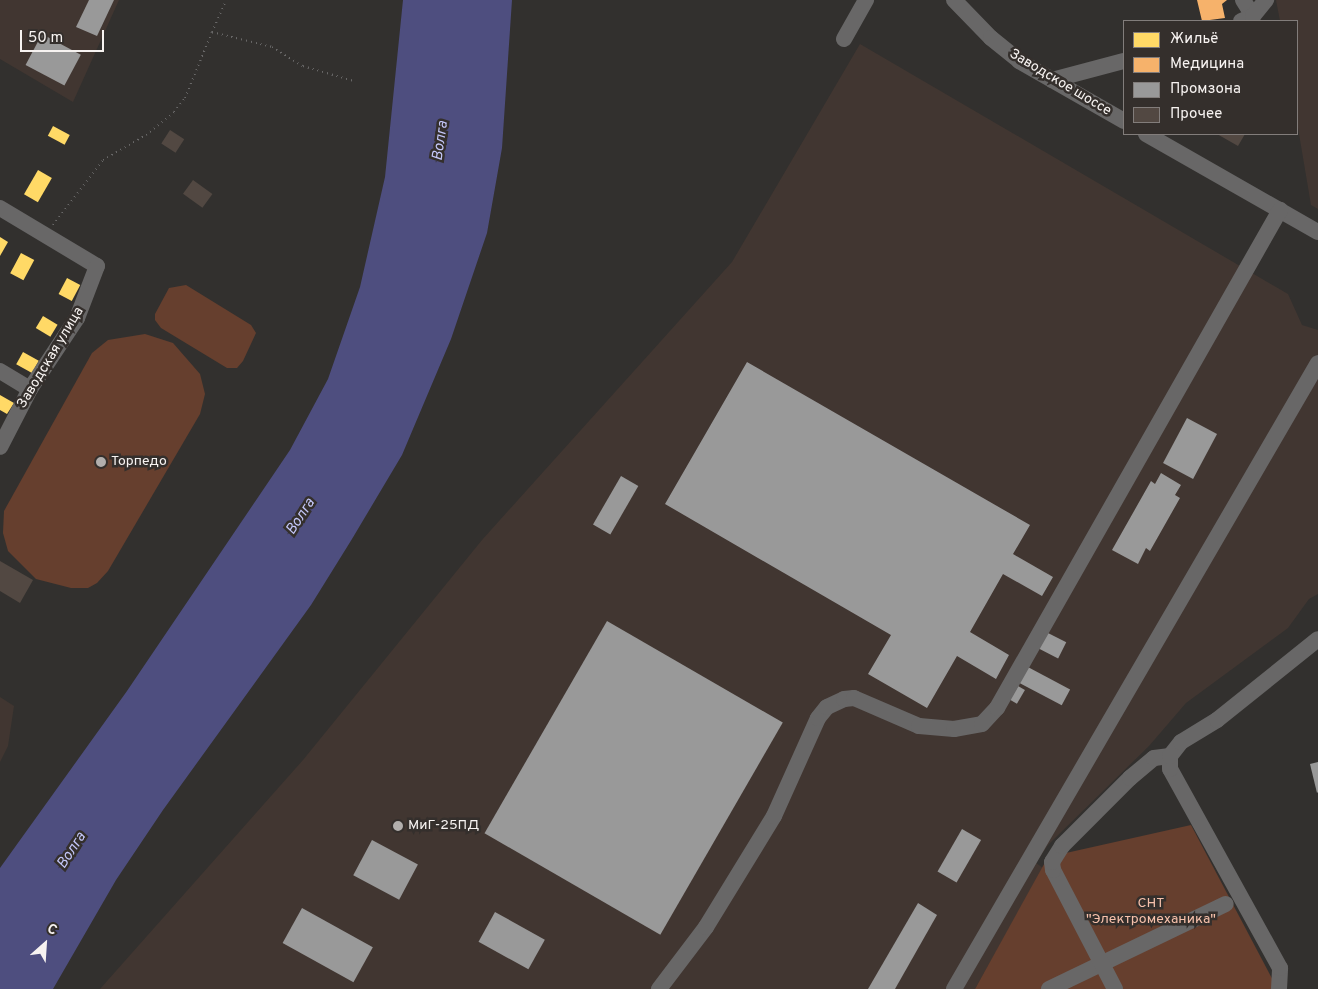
<!DOCTYPE html>
<meta charset="utf-8">
<style>
body{margin:0}
#map{position:relative;width:1318px;height:989px;overflow:hidden;background:#32302e;font-family:Overpass,sans-serif}
div>[style]{position:absolute}
[style*='--x']{left:calc(var(--x)*1px);top:calc(var(--y)*1px);width:calc(var(--w)*1px);rotate:calc(var(--a)*1deg)}
.built>*{inset:0;background:#413631}
.green>*{inset:0;background:#663f2e}
.water>*{inset:0;background:#4e4e7f}
.homes>*{inset:0;background:#ffd966;transform-origin:0 0}
.health>*{inset:0;background:#f6b26b}
.industry>*{inset:0;background:#999;transform-origin:0 0}
.building>*{inset:0;background:#524842;transform-origin:0 0}
.path>*{height:2px;margin-top:-1px;transform-origin:0;background:repeating-linear-gradient(90deg,#696868 0 1px,transparent 0 5px)}
.minor>*{height:16px;margin:-8px;padding:0 8px;transform-origin:8px;border-radius:8px;background:#686767}
.dots>*{width:14px;height:14px;translate:-50% -50%;box-sizing:border-box;border:2px solid #342f2c;border-radius:50%}
span{translate:-50% -50%;white-space:nowrap;text-align:center;line-height:1.15;-webkit-text-stroke:5px #342f2c;paint-order:stroke}
.street-label{font-size:14px;color:#f7f3f1}
.poi-label{font-size:14px;color:#f7f3f1}
.left{translate:0 -50%;text-align:left}
.park-label{font-size:14px;color:#f7c1ab}
.water-label{font-size:15px;color:#c4c7f9;font-style:italic}
.legend{position:absolute;left:1123px;top:20px;width:175px;height:115px;box-sizing:border-box;background:#342f2c;border:1px solid #827d7b;margin:0;padding:6px 9px;list-style:none;font-size:15px;color:#f7f3f1}
.legend li{display:flex;align-items:center;gap:10px;height:25px}
.legend b{width:25px;border:1px solid #827d7b}
.north{position:absolute;left:20px;top:919px;width:50px;height:50px;-webkit-text-stroke:4px #342f2c;paint-order:stroke;rotate:26deg;font-size:14px;font-weight:700;line-height:20px;text-align:center;color:#f7f3f1}
.north::after{content:'';display:block;margin:auto;width:18px;height:22px;background:#f7f3f1;clip-path:polygon(50% 0,100% 100%,50% 72%,0 100%)}
.scale{position:absolute;left:20px;top:30px;width:84px;height:22px;box-sizing:border-box;border:2px solid #f7f3f1;border-top:0;padding-left:6px;font-size:15px;line-height:18px;white-space:nowrap;color:#f7f3f1;-webkit-text-stroke:4px #342f2c;paint-order:stroke}
</style>
<div id="map">
<div class="built">
<div style="clip-path:polygon(0 0,119px 0,73px 102px,0 59px)"></div>
<div style="clip-path:polygon(1276px 0,1318px 0,1318px 209px,1311px 205px,1297px 122px,1297px 21px,1280px 21px)"></div>
<div style="clip-path:polygon(860px 44px,1288px 294px,1302px 325px,1318px 330px,1318px 594px,1309px 599px,1288px 628px,1186px 703px,1149px 746px,1048px 845px,1036px 863px,1043px 868px,975px 989px,100px 989px,303px 760px,482px 540px,732px 262px)"></div>
<div style="clip-path:polygon(0 697px,14px 706px,8px 746px,0 762px)"></div>
</div>
<div class="green">
<div style="clip-path:polygon(186px 285px,251px 325px,256px 333px,243px 361px,237px 368px,227px 368px,161px 328px,155px 320px,155px 314px,169px 288px)"></div>
<div style="clip-path:polygon(145px 334px,173px 343px,200px 374px,205px 394px,200px 414px,108px 571px,97px 583px,88px 588px,71px 588px,36px 579px,8px 551px,3px 533px,4px 511px,92px 353px,108px 340px)"></div>
<div style="clip-path:polygon(1191px 825px,1276px 986px,1273px 989px,975px 989px,1048px 857px)"></div>
</div>
<div class="water">
<div style="clip-path:polygon(403px 0,512px 0,502px 148px,487px 233px,451px 339px,402px 455px,352px 539px,311px 605px,163px 810px,116px 880px,53px 989px,0 989px,0 868px,127px 691px,290px 450px,328px 379px,360px 287px,385px 177px)"></div>
</div>
<div class="homes">
<div style="left:53px;top:126px;width:19px;height:11px;rotate:28deg"></div>
<div style="left:38px;top:170px;width:16px;height:28px;rotate:30deg"></div>
<div style="clip-path:polygon(0 237px,8px 242px,0 256px)"></div>
<div style="left:21px;top:253px;width:15px;height:23px;rotate:28deg"></div>
<div style="left:67px;top:278px;width:15px;height:18px;rotate:28deg"></div>
<div style="left:43px;top:316px;width:17px;height:14px;rotate:31deg"></div>
<div style="left:23px;top:352px;width:18px;height:14px;rotate:29deg"></div>
<div style="clip-path:polygon(0 395px,14px 403px,7px 414px,0 410px)"></div>
</div>
<div class="health">
<div style="clip-path:polygon(1197px 0,1227px 0,1222px 4px,1225px 18px,1202px 21px)"></div>
</div>
<div class="industry">
<div style="clip-path:polygon(89px 0,114px 0,97px 36px,76px 27px)"></div>
<div style="left:42px;top:34px;width:44px;height:35px;rotate:28deg"></div>
<div style="clip-path:polygon(747px 362px,1030px 525px,1013px 554px,1053px 577px,1042px 596px,1003px 574px,970px 632px,1009px 655px,996px 679px,957px 656px,927px 708px,868px 674px,891px 635px,665px 504px)"></div>
<div style="left:1187px;top:418px;width:34px;height:51px;rotate:28deg"></div>
<div style="clip-path:polygon(1161px 473px,1181px 485px,1175px 495px,1180px 498px,1150px 551px,1146px 548px,1138px 564px,1112px 550px,1151px 481px,1155px 484px)"></div>
<div style="left:621px;top:476px;width:20px;height:56px;rotate:30deg"></div>
<div style="left:607px;top:621px;width:203px;height:245px;rotate:30deg"></div>
<div style="left:1044px;top:631px;width:25px;height:18px;rotate:27deg"></div>
<div style="left:1026px;top:666px;width:50px;height:18px;rotate:28deg"></div>
<div style="left:1018px;top:686px;width:8px;height:16px;rotate:30deg"></div>
<div style="clip-path:polygon(1318px 762px,1318px 792px,1317px 793px,1310px 764px)"></div>
<div style="left:962px;top:829px;width:22px;height:49px;rotate:30deg"></div>
<div style="left:372px;top:840px;width:52px;height:40px;rotate:28deg"></div>
<div style="clip-path:polygon(918px 903px,937px 915px,895px 989px,868px 989px)"></div>
<div style="left:302px;top:908px;width:81px;height:40px;rotate:29deg"></div>
<div style="left:495px;top:912px;width:57px;height:34px;rotate:29deg"></div>
</div>
<div class="building">
<div style="left:170px;top:130px;width:17px;height:16px;rotate:33deg"></div>
<div style="clip-path:polygon(1217px 134px,1245px 134px,1238px 146px)"></div>
<div style="left:193px;top:180px;width:24px;height:17px;rotate:36deg"></div>
<div style="clip-path:polygon(0 561px,33px 580px,20px 603px,0 591px)"></div>
</div>
<div class="path">
<div style="--x:212;--y:32;--w:35;--a:-66"></div>
<div style="--x:53;--y:225;--w:82;--a:-52.4"></div>
<div style="--x:103;--y:160;--w:50;--a:-30.2"></div>
<div style="--x:146;--y:135;--w:36;--a:-39"></div>
<div style="--x:174;--y:112;--w:18;--a:-52"></div>
<div style="--x:185;--y:98;--w:71;--a:-67.8"></div>
<div style="--x:212;--y:32;--w:62;--a:14"></div>
<div style="--x:272;--y:47;--w:36;--a:32"></div>
<div style="--x:303;--y:66;--w:53;--a:16.4"></div>
</div>
<div class="minor">
<div style="--x:954;--y:0;--w:53;--a:45.8"></div>
<div style="--x:991;--y:38;--w:36;--a:39"></div>
<div style="--x:1019;--y:61;--w:121;--a:29.7"></div>
<div style="--x:1243;--y:0;--w:19;--a:58"></div>
<div style="--x:1241;--y:21;--w:13;--a:-23"></div>
<div style="--x:1253;--y:16;--w:21;--a:-51"></div>
<div style="--x:844;--y:39;--w:45;--a:-60.6"></div>
<div style="--x:1052;--y:80;--w:74;--a:-14.8"></div>
<div style="--x:1146;--y:134;--w:198;--a:29.7"></div>
<div style="--x:0;--y:208;--w:113;--a:30.9"></div>
<div style="--x:97;--y:266;--w:56;--a:111"></div>
<div style="--x:77;--y:318;--w:85;--a:123.5"></div>
<div style="--x:30;--y:389;--w:65;--a:117.3"></div>
<div style="--x:0;--y:371;--w:35;--a:31"></div>
<div style="--x:659;--y:989;--w:78;--a:-52.8"></div>
<div style="--x:706;--y:927;--w:130;--a:-58.5"></div>
<div style="--x:774;--y:816;--w:107;--a:-65.8"></div>
<div style="--x:818;--y:718;--w:14;--a:-51"></div>
<div style="--x:827;--y:707;--w:19;--a:-25"></div>
<div style="--x:844;--y:699;--w:10;--a:-6"></div>
<div style="--x:854;--y:698;--w:71;--a:23.3"></div>
<div style="--x:919;--y:726;--w:35;--a:5"></div>
<div style="--x:954;--y:729;--w:28;--a:-10"></div>
<div style="--x:982;--y:724;--w:22;--a:-47"></div>
<div style="--x:997;--y:708;--w:573;--a:-60.39"></div>
<div style="--x:954;--y:989;--w:724;--a:-59.82"></div>
<div style="--x:1049;--y:989;--w:196;--a:-25.7"></div>
<div style="--x:1115;--y:989;--w:134;--a:-117.5"></div>
<div style="--x:1053;--y:870;--w:8;--a:-97"></div>
<div style="--x:1052;--y:862;--w:19;--a:-58"></div>
<div style="--x:1062;--y:846;--w:96;--a:-45"></div>
<div style="--x:1130;--y:778;--w:31;--a:-40"></div>
<div style="--x:1154;--y:758;--w:16;--a:-7"></div>
<div style="--x:1279;--y:989;--w:21;--a:-87"></div>
<div style="--x:1280;--y:968;--w:227;--a:-118.9"></div>
<div style="--x:1170;--y:769;--w:13;--a:-90"></div>
<div style="--x:1170;--y:756;--w:18;--a:-52"></div>
<div style="--x:1181;--y:742;--w:42;--a:-31.4"></div>
<div style="--x:1217;--y:720;--w:129;--a:-38.7"></div>
</div>
<div class="dots">
<div style="left:101px;top:462px;background:#b2afad"></div>
<div style="left:398px;top:826px;background:#b2afad"></div>
</div>
<div class="street-label">
<span style="left:1060px;top:83px;rotate:31deg">Заводское шоссе</span>
<span style="left:51px;top:358px;rotate:-59deg">Заводская улица</span>
</div>
<div class="poi-label">
<span class="left" style="left:111px;top:462px">Торпедо</span>
<span class="left" style="left:408px;top:826px">МиГ-25ПД</span>
</div>
<div class="park-label">
<span style="left:1151px;top:912px">СНТ<br>"Электромеханика"</span>
</div>
<div class="water-label">
<span style="left:441px;top:141px;rotate:-82deg">Волга</span>
<span style="left:301px;top:517px;rotate:-57deg">Волга</span>
<span style="left:72px;top:851px;rotate:-57deg">Волга</span>
</div>
<ul class="legend">
<li><b style="height:14px;background:#ffd966"></b>Жильё</li>
<li><b style="height:14px;background:#f6b26b"></b>Медицина</li>
<li><b style="height:14px;background:#999"></b>Промзона</li>
<li><b style="height:14px;background:#524842"></b>Прочее</li>
</ul>
<div class="north">С</div>
<div class="scale">50 m</div>
</div>
